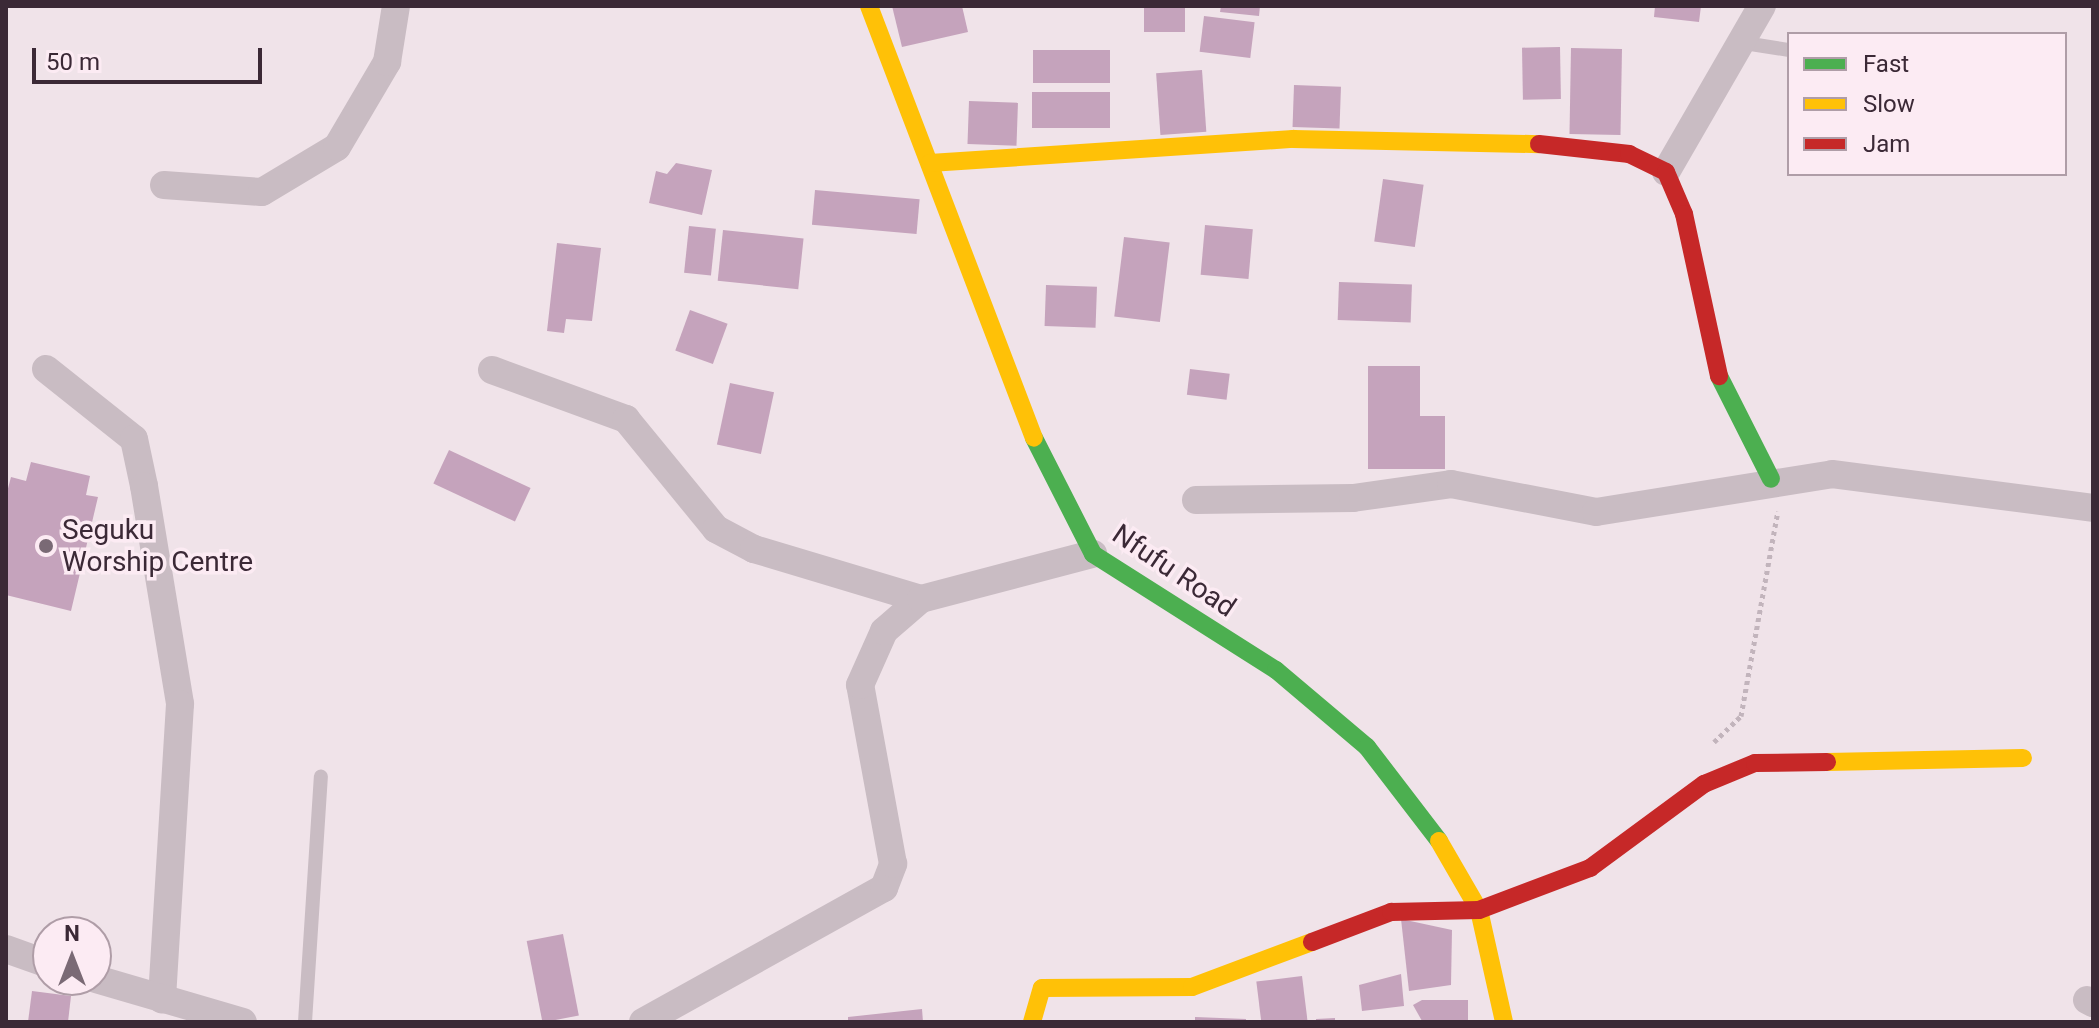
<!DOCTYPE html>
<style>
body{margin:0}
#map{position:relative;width:2099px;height:1028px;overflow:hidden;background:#f0e3e9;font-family:Roboto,sans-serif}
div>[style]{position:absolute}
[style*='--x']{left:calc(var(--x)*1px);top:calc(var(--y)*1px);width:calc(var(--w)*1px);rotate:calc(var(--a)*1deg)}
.building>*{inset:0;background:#c5a3bc;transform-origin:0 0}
.path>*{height:5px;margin-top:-2.5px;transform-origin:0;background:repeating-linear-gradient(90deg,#c2b4bc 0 4px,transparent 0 8px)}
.lane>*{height:14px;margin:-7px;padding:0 7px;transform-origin:7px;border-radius:7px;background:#c9bcc3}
.street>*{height:28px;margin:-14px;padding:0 14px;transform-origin:14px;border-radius:14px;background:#c9bcc3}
.fast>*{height:18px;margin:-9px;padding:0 9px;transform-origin:9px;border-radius:9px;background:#4caf50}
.slow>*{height:18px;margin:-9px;padding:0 9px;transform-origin:9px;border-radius:9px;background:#ffc107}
.jam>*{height:18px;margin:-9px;padding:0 9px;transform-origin:9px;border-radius:9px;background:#c62828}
.dots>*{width:22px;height:22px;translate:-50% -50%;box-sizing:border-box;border:4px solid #fcebf3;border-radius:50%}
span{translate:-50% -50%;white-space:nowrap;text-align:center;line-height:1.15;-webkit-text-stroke:7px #fcebf3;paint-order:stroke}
.poi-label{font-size:28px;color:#3b2936}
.left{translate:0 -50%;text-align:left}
.street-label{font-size:28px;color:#3b2936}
.frame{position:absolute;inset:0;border:8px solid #3b2936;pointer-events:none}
.legend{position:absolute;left:1787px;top:32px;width:280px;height:144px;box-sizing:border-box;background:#fcebf3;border:2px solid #af9da7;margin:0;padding:10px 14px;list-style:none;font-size:24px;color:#3b2936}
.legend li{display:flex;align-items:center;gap:16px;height:40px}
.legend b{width:40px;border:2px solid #af9da7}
.north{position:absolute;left:32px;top:916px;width:80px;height:80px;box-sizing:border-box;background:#fcebf3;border:2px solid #af9da7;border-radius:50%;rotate:0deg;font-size:22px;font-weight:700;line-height:32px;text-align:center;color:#3b2936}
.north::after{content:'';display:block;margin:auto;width:28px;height:36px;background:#7a6a75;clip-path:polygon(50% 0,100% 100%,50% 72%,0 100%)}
.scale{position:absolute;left:32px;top:48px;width:230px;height:36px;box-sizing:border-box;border:4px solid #3b2936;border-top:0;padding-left:10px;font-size:24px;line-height:28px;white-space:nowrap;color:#3b2936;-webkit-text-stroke:6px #fcebf3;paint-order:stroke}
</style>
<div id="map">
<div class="building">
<div style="clip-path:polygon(892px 6px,962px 6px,968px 32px,902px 47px)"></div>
<div style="left:1144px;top:6px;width:41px;height:26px"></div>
<div style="clip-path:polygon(1221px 6px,1260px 6px,1259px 16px,1220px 12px)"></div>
<div style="clip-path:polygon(1655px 6px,1701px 6px,1699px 22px,1654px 17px)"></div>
<div style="left:1204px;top:16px;width:51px;height:36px;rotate:7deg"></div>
<div style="left:1560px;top:47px;width:52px;height:38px;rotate:89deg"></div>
<div style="left:1571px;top:48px;width:51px;height:86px;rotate:1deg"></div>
<div style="left:1033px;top:50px;width:77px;height:33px"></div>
<div style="left:1202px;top:70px;width:62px;height:46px;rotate:86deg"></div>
<div style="left:1294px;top:85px;width:47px;height:42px;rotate:2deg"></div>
<div style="left:1110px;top:92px;width:36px;height:78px;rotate:90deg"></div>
<div style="left:969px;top:101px;width:49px;height:43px;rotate:2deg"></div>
<div style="clip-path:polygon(676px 163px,712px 170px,702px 215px,649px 203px,656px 171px,667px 174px)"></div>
<div style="left:1383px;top:179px;width:41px;height:63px;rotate:8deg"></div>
<div style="left:815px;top:190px;width:105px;height:35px;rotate:5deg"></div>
<div style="left:1205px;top:225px;width:48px;height:50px;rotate:5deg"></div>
<div style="left:689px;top:226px;width:27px;height:47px;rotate:6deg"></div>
<div style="left:723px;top:230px;width:81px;height:51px;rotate:6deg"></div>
<div style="left:1124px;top:237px;width:46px;height:80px;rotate:7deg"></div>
<div style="clip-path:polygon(557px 243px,601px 248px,592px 321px,566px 319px,564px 333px,547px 331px)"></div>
<div style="left:1339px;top:282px;width:73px;height:38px;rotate:2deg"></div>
<div style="left:1046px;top:285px;width:51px;height:41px;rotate:2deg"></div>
<div style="left:690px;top:310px;width:40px;height:43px;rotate:20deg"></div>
<div style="clip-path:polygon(1368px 366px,1420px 366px,1420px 416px,1445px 416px,1445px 469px,1368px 469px)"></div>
<div style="left:1190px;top:369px;width:40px;height:26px;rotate:7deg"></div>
<div style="left:730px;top:383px;width:45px;height:63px;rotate:12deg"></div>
<div style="left:449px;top:450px;width:90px;height:37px;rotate:25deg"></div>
<div style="clip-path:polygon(31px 462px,90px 476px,86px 495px,98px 497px,71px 611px,6px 595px,6px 496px,11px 477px,26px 481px)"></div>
<div style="clip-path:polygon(1401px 919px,1452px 930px,1451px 985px,1409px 991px)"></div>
<div style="left:563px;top:934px;width:83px;height:37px;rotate:79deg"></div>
<div style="clip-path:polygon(1401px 974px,1404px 1006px,1362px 1011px,1359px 985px)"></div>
<div style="left:1302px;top:976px;width:46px;height:46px;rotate:83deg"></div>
<div style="clip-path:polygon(32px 991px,71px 996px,68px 1022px,28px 1022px)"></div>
<div style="clip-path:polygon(1422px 1000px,1468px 1000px,1468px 1022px,1422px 1021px,1413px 1005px)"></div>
<div style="clip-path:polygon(922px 1009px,923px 1022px,848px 1022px,848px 1017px)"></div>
<div style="clip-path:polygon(1195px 1017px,1246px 1019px,1246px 1022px,1195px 1022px)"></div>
<div style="clip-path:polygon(1335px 1018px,1335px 1022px,1316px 1022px,1316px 1019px)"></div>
</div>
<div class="path">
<div style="--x:1714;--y:742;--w:37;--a:-44"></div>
<div style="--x:1741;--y:716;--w:208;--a:-79.8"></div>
</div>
<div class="lane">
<div style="--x:1738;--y:42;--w:52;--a:8.9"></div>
<div style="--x:305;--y:1022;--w:246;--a:-86.3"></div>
</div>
<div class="street">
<div style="--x:1666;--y:172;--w:192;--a:-60"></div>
<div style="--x:164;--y:185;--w:98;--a:4.1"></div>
<div style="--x:262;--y:192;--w:87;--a:-31"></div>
<div style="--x:337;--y:147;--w:99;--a:-59.5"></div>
<div style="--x:387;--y:62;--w:57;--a:-80.9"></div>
<div style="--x:46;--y:369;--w:112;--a:38.5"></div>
<div style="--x:134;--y:439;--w:48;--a:78"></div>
<div style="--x:144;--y:486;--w:221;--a:80.6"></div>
<div style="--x:180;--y:704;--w:296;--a:93.5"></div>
<div style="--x:492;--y:370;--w:143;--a:20.1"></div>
<div style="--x:626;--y:419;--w:142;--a:50.7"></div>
<div style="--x:716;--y:529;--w:43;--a:27.8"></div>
<div style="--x:754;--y:549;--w:174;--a:16.7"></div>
<div style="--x:1196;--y:500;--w:157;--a:-0.7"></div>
<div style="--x:1353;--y:498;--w:99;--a:-8.1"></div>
<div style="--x:1451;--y:484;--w:148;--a:10.9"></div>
<div style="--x:1596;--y:512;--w:239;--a:-9.1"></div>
<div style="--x:1832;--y:474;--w:263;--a:7.4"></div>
<div style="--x:6;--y:949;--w:45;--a:19.7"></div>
<div style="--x:96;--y:979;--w:153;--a:16.3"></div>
<div style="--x:2087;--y:1000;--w:7;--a:27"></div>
<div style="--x:643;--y:1022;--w:276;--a:-29.1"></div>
<div style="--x:884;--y:888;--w:26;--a:-69"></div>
<div style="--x:893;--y:864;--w:182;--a:-100.4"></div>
<div style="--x:860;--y:685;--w:59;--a:-66"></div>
<div style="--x:884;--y:631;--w:49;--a:-40.9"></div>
<div style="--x:921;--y:599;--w:178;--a:-14.7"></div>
</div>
<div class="fast">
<div style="--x:1719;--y:376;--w:115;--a:63.2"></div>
<div style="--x:1034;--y:438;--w:130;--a:63"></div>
<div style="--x:1093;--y:554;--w:217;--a:32.4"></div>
<div style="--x:1276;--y:670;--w:119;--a:40.2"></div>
<div style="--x:1367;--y:747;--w:118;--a:52.5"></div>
</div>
<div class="slow">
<div style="--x:869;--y:6;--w:462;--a:69.1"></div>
<div style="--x:930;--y:163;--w:364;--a:-3.8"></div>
<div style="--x:1293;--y:139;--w:246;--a:1.2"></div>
<div style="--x:1827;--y:762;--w:196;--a:-1.2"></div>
<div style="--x:1439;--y:841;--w:80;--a:59.9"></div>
<div style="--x:1479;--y:910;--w:115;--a:77.4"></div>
<div style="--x:1032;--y:1022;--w:35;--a:-74"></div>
<div style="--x:1042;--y:988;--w:150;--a:-0.4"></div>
<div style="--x:1192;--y:987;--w:128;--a:-20.6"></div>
</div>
<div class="jam">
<div style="--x:1539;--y:144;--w:91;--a:6.3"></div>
<div style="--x:1629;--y:154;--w:41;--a:25.9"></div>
<div style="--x:1666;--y:172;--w:46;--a:66.8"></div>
<div style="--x:1684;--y:214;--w:166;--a:77.8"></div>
<div style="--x:1312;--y:942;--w:85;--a:-20.8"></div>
<div style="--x:1391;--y:912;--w:88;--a:-1.3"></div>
<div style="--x:1479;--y:910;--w:119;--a:-20.7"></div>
<div style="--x:1590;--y:868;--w:142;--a:-36.4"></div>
<div style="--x:1704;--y:784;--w:55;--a:-22.4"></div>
<div style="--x:1755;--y:763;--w:72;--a:-0.8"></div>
</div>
<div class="dots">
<div style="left:46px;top:546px;background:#7a6a75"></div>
</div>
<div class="poi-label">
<span class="left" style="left:62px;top:546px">Seguku<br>Worship Centre</span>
</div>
<div class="street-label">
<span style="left:1174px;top:571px;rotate:34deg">Nfufu Road</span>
</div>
<div class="frame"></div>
<ul class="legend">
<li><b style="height:10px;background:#4caf50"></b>Fast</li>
<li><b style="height:10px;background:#ffc107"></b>Slow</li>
<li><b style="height:10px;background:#c62828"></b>Jam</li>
</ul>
<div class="north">N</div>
<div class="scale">50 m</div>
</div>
